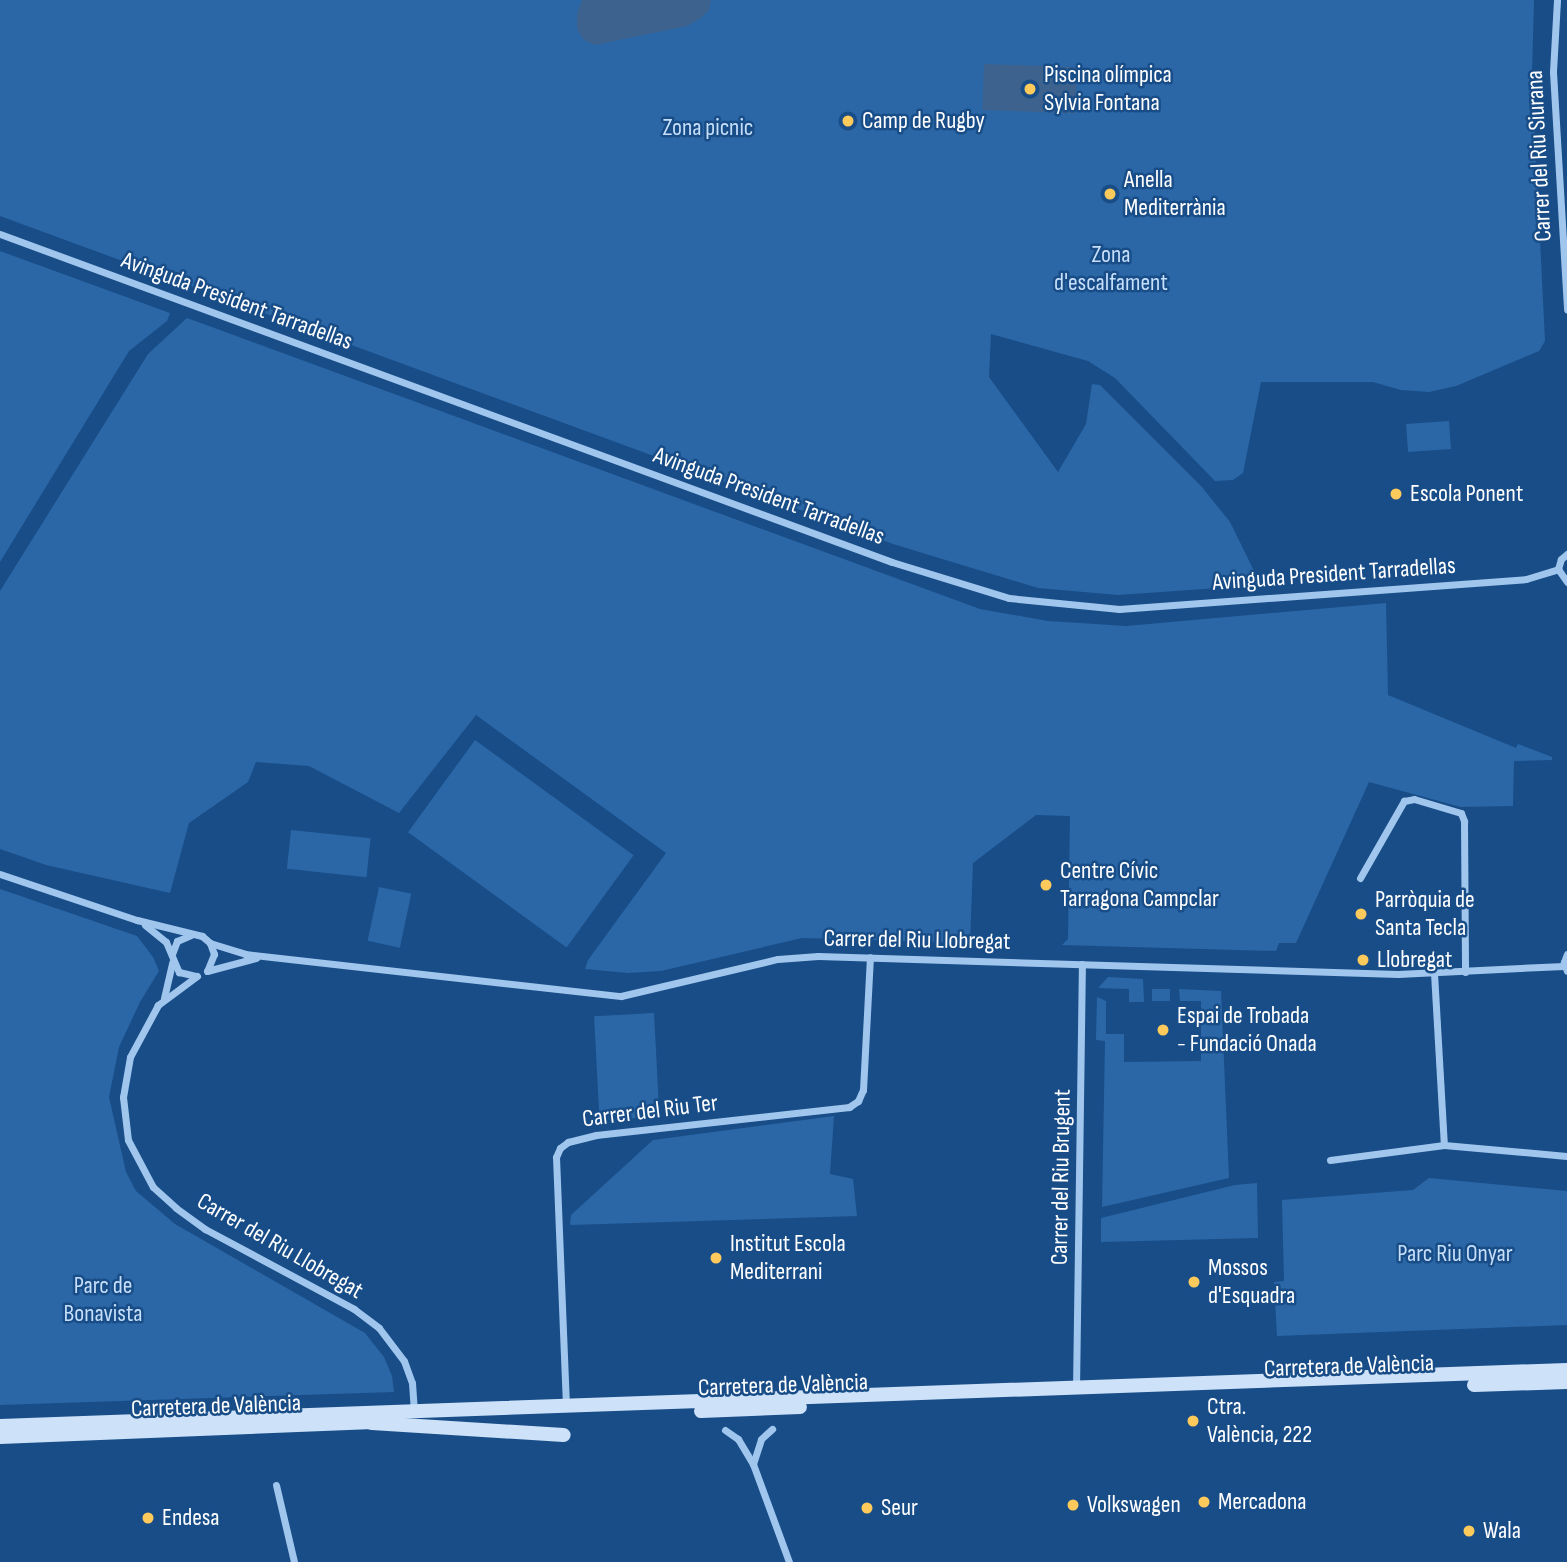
<!DOCTYPE html>
<meta charset="utf-8">
<style>
body{margin:0}
#map{position:relative;width:1567px;height:1562px;overflow:hidden;background:#184d88;font-family:"Sofia Sans Condensed",sans-serif}
div>[style]{position:absolute}
[style*='--x']{left:calc(var(--x)*1px);top:calc(var(--y)*1px);width:calc(var(--w)*1px);rotate:calc(var(--a)*1deg)}
.green>*{inset:0;background:#2b67a6;transform-origin:0 0}
.water>*{inset:0;background:#3c628d;transform-origin:0 0}
.street>*{height:7px;margin:-3.5px;padding:0 3.5px;transform-origin:3.5px;border-radius:3.5px;background:#a0c6ed}
.secondary>*{height:14px;margin:-7px;padding:0 7px;transform-origin:7px;border-radius:7px;background:#cde2f9}
.dots>*{width:19px;height:19px;translate:-50% -50%;box-sizing:border-box;border:4px solid #184d88;border-radius:50%}
span{translate:-50% -50%;white-space:nowrap;text-align:center;line-height:1.15;-webkit-text-stroke:5px #184d88;paint-order:stroke}
.poi-label{font-size:24px;color:#fff}
.left{translate:0 -50%;text-align:left}
.park-label{font-size:24px;color:#c6dffa}
.street-label{font-size:24px;color:#fff}
</style>
<div id="map">
<div class="green">
<div style="clip-path:polygon(0 0,1534px 0,1532px 76px,1545px 341px,1539px 351px,1456px 386px,1429px 392px,1401px 390px,1373px 382px,1261px 382px,1243px 473px,1233px 480px,1215px 481px,1115px 378px,1088px 361px,991px 334px,989px 377px,1058px 472px,1086px 424px,1092px 384px,1100px 385px,1201px 486px,1230px 522px,1261px 585px,1118px 595px,1038px 588px,893px 544px,0 216px)"></div>
<div style="clip-path:polygon(0 251px,170px 313px,167px 321px,129px 351px,0 562px)"></div>
<div style="clip-path:polygon(187px 318px,980px 609px,1048px 621px,1126px 626px,1386px 603px,1388px 695px,1516px 748px,1518px 744px,1552px 757px,1552px 760px,1514px 761px,1513px 806px,1461px 807px,1369px 782px,1296px 943px,1279px 943px,1276px 951px,1062px 945px,1068px 939px,1070px 816px,1036px 815px,973px 863px,970px 943px,802px 938px,661px 971px,628px 973px,585px 969px,588px 960px,666px 853px,476px 715px,399px 813px,309px 766px,256px 762px,248px 782px,189px 823px,170px 893px,46px 865px,0 849px,0 591px,148px 354px)"></div>
<div style="left:1449px;top:421px;width:28px;height:43px;rotate:86deg"></div>
<div style="left:475px;top:740px;width:196px;height:114px;rotate:36deg"></div>
<div style="left:291px;top:830px;width:80px;height:39px;rotate:6deg"></div>
<div style="left:379px;top:887px;width:33px;height:55px;rotate:12deg"></div>
<div style="clip-path:polygon(0 889px,137px 936px,153px 957px,159px 971px,140px 1002px,119px 1047px,109px 1097px,126px 1172px,136px 1191px,175px 1224px,365px 1333px,384px 1357px,392px 1376px,394px 1392px,0 1405px)"></div>
<div style="clip-path:polygon(1108px 977px,1143px 979px,1144px 1002px,1129px 1002px,1129px 989px,1098px 988px)"></div>
<div style="left:1152px;top:989px;width:18px;height:12px"></div>
<div style="clip-path:polygon(1179px 989px,1221px 991px,1229px 1178px,1102px 1207px,1105px 1041px,1096px 1040px,1097px 997px,1106px 1001px,1106px 1034px,1124px 1034px,1124px 1062px,1201px 1061px,1201px 1001px,1180px 1001px)"></div>
<div style="left:654px;top:1013px;width:104px;height:60px;rotate:87deg"></div>
<div style="clip-path:polygon(834px 1116px,830px 1174px,853px 1179px,857px 1216px,570px 1225px,571px 1215px,653px 1140px)"></div>
<div style="clip-path:polygon(1429px 1178px,1567px 1191px,1567px 1325px,1277px 1336px,1274px 1282px,1284px 1281px,1282px 1200px,1413px 1190px)"></div>
<div style="clip-path:polygon(1257px 1183px,1258px 1238px,1101px 1242px,1101px 1218px,1235px 1185px)"></div>
</div>
<div class="water">
<div style="clip-path:polygon(582px 0,711px 0,709px 10px,701px 18px,687px 26px,595px 45px,584px 40px,577px 29px,577px 14px)"></div>
<div style="left:984px;top:64px;width:93px;height:46px;rotate:2deg"></div>
</div>
<div class="street">
<div style="--x:1557;--y:0;--w:72;--a:93.2"></div>
<div style="--x:1553;--y:72;--w:238;--a:86.6"></div>
<div style="--x:0;--y:234;--w:950;--a:20.19"></div>
<div style="--x:892;--y:562;--w:122;--a:17.1"></div>
<div style="--x:1009;--y:598;--w:111;--a:5.7"></div>
<div style="--x:1119;--y:609;--w:408;--a:-4.2"></div>
<div style="--x:1526;--y:579;--w:34;--a:-17"></div>
<div style="--x:1567;--y:554;--w:8;--a:140"></div>
<div style="--x:1561;--y:559;--w:10;--a:107"></div>
<div style="--x:1558;--y:569;--w:16;--a:55"></div>
<div style="--x:0;--y:874;--w:145;--a:18.6"></div>
<div style="--x:137;--y:920;--w:67;--a:13.8"></div>
<div style="--x:202;--y:936;--w:11;--a:41"></div>
<div style="--x:210;--y:943;--w:12;--a:70"></div>
<div style="--x:214;--y:954;--w:18;--a:112"></div>
<div style="--x:1360;--y:878;--w:89;--a:-60.3"></div>
<div style="--x:1404;--y:801;--w:10;--a:-11"></div>
<div style="--x:1414;--y:799;--w:49;--a:16.6"></div>
<div style="--x:1461;--y:813;--w:9;--a:69"></div>
<div style="--x:1464;--y:821;--w:151;--a:89.6"></div>
<div style="--x:145;--y:925;--w:27;--a:39"></div>
<div style="--x:166;--y:942;--w:33;--a:67"></div>
<div style="--x:179;--y:972;--w:18;--a:13"></div>
<div style="--x:210;--y:943;--w:37;--a:17"></div>
<div style="--x:245;--y:954;--w:378;--a:6.4"></div>
<div style="--x:621;--y:996;--w:161;--a:-13.3"></div>
<div style="--x:778;--y:959;--w:40;--a:-4.3"></div>
<div style="--x:818;--y:956;--w:580;--a:1.78"></div>
<div style="--x:1398;--y:974;--w:166;--a:-2.8"></div>
<div style="--x:172;--y:954;--w:14;--a:-69"></div>
<div style="--x:177;--y:941;--w:15;--a:-23"></div>
<div style="--x:1567;--y:954;--w:9;--a:111"></div>
<div style="--x:1564;--y:962;--w:9;--a:72"></div>
<div style="--x:207;--y:971;--w:51;--a:-14.9"></div>
<div style="--x:1434;--y:973;--w:172;--a:86.7"></div>
<div style="--x:197;--y:976;--w:49;--a:143.4"></div>
<div style="--x:158;--y:1005;--w:59;--a:118.3"></div>
<div style="--x:130;--y:1057;--w:41;--a:99.9"></div>
<div style="--x:123;--y:1097;--w:43;--a:83.4"></div>
<div style="--x:128;--y:1140;--w:53;--a:62"></div>
<div style="--x:153;--y:1187;--w:31;--a:42"></div>
<div style="--x:176;--y:1208;--w:36;--a:36"></div>
<div style="--x:205;--y:1229;--w:169;--a:28.2"></div>
<div style="--x:354;--y:1309;--w:31;--a:37"></div>
<div style="--x:379;--y:1328;--w:41;--a:52.9"></div>
<div style="--x:404;--y:1361;--w:23;--a:70"></div>
<div style="--x:412;--y:1383;--w:28;--a:86"></div>
<div style="--x:164;--y:998;--w:37;--a:-77"></div>
<div style="--x:1330;--y:1160;--w:115;--a:-7.5"></div>
<div style="--x:1444;--y:1145;--w:123;--a:5.1"></div>
<div style="--x:1076;--y:1389;--w:425;--a:-89.2"></div>
<div style="--x:566;--y:1406;--w:249;--a:-92.3"></div>
<div style="--x:556;--y:1157;--w:10;--a:-66"></div>
<div style="--x:560;--y:1148;--w:10;--a:-37"></div>
<div style="--x:568;--y:1142;--w:29;--a:-14"></div>
<div style="--x:596;--y:1135;--w:255;--a:-6.3"></div>
<div style="--x:849;--y:1107;--w:11;--a:-34"></div>
<div style="--x:858;--y:1101;--w:12;--a:-66"></div>
<div style="--x:863;--y:1090;--w:133;--a:-87"></div>
<div style="--x:725;--y:1430;--w:16;--a:35"></div>
<div style="--x:738;--y:1439;--w:29;--a:59"></div>
<div style="--x:753;--y:1464;--w:26;--a:-72"></div>
<div style="--x:761;--y:1439;--w:15;--a:-42"></div>
<div style="--x:753;--y:1464;--w:104;--a:69.8"></div>
<div style="--x:276;--y:1485;--w:79;--a:76.8"></div>
</div>
<div class="secondary">
<div style="--x:1474;--y:1385;--w:93;--a:-1.8"></div>
<div style="--x:701;--y:1411;--w:99;--a:-2.3"></div>
<div style="--x:372;--y:1423;--w:192;--a:3.6"></div>
<div style="--x:0;--y:1426;--w:1568;--a:-2.05"></div>
<div style="--x:0;--y:1437;--w:380;--a:-2.3"></div>
</div>
<div class="dots">
<div style="left:1030px;top:89px;background:#ffca5c"></div>
<div style="left:848px;top:121px;background:#ffca5c"></div>
<div style="left:1110px;top:194px;background:#ffca5c"></div>
<div style="left:1396px;top:494px;background:#ffca5c"></div>
<div style="left:1046px;top:885px;background:#ffca5c"></div>
<div style="left:1361px;top:914px;background:#ffca5c"></div>
<div style="left:1363px;top:960px;background:#ffca5c"></div>
<div style="left:1163px;top:1030px;background:#ffca5c"></div>
<div style="left:716px;top:1258px;background:#ffca5c"></div>
<div style="left:1194px;top:1282px;background:#ffca5c"></div>
<div style="left:1193px;top:1421px;background:#ffca5c"></div>
<div style="left:1204px;top:1502px;background:#ffca5c"></div>
<div style="left:1073px;top:1505px;background:#ffca5c"></div>
<div style="left:867px;top:1508px;background:#ffca5c"></div>
<div style="left:148px;top:1518px;background:#ffca5c"></div>
<div style="left:1469px;top:1531px;background:#ffca5c"></div>
</div>
<div class="poi-label">
<span class="left" style="left:1044px;top:89px">Piscina olímpica<br>Sylvia Fontana</span>
<span class="left" style="left:862px;top:121px">Camp de Rugby</span>
<span class="left" style="left:1124px;top:194px">Anella<br>Mediterrània</span>
<span class="left" style="left:1410px;top:494px">Escola Ponent</span>
<span class="left" style="left:1060px;top:885px">Centre Cívic<br>Tarragona Campclar</span>
<span class="left" style="left:1375px;top:914px">Parròquia de<br>Santa Tecla</span>
<span class="left" style="left:1377px;top:960px">Llobregat</span>
<span class="left" style="left:1177px;top:1030px">Espai de Trobada<br>- Fundació Onada</span>
<span class="left" style="left:730px;top:1258px">Institut Escola<br>Mediterrani</span>
<span class="left" style="left:1208px;top:1282px">Mossos<br>d'Esquadra</span>
<span class="left" style="left:1207px;top:1421px">Ctra.<br>València, 222</span>
<span class="left" style="left:1218px;top:1502px">Mercadona</span>
<span class="left" style="left:1087px;top:1505px">Volkswagen</span>
<span class="left" style="left:881px;top:1508px">Seur</span>
<span class="left" style="left:162px;top:1518px">Endesa</span>
<span class="left" style="left:1483px;top:1531px">Wala</span>
</div>
<div class="park-label">
<span style="left:708px;top:128px">Zona picnic</span>
<span style="left:1111px;top:269px">Zona<br>d'escalfament</span>
<span style="left:1455px;top:1254px">Parc Riu Onyar</span>
<span style="left:103px;top:1300px">Parc de<br>Bonavista</span>
</div>
<div class="street-label">
<span style="left:1539px;top:156px;rotate:-93deg">Carrer del Riu Siurana</span>
<span style="left:237px;top:301px;rotate:20deg">Avinguda President Tarradellas</span>
<span style="left:769px;top:496px;rotate:20deg">Avinguda President Tarradellas</span>
<span style="left:1334px;top:574px;rotate:-4deg">Avinguda President Tarradellas</span>
<span style="left:917px;top:940px;rotate:1deg">Carrer del Riu Llobregat</span>
<span style="left:650px;top:1111px;rotate:-7deg">Carrer del Riu Ter</span>
<span style="left:1061px;top:1177px;rotate:-89deg">Carrer del Riu Brugent</span>
<span style="left:280px;top:1246px;rotate:30deg">Carrer del Riu Llobregat</span>
<span style="left:1349px;top:1366px;rotate:-2deg">Carretera de València</span>
<span style="left:783px;top:1385px;rotate:-2deg">Carretera de València</span>
<span style="left:216px;top:1406px;rotate:-2deg">Carretera de València</span>
</div>
</div>
